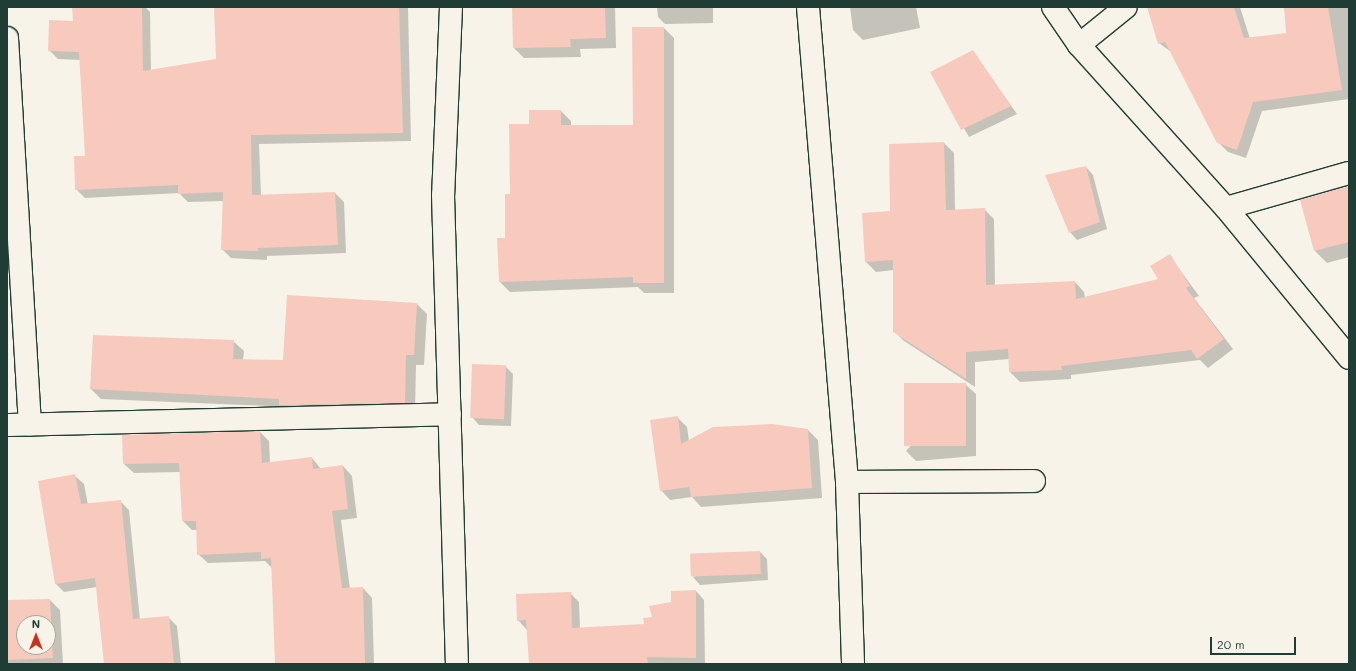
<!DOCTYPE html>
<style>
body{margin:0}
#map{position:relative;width:1356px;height:671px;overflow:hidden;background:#f7f3e8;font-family:Mali,sans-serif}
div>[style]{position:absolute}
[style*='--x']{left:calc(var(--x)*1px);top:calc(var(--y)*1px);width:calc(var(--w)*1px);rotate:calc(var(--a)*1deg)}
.shadow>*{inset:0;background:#0003}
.building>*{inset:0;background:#f8cabd;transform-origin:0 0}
.roads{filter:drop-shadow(1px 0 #1f3d34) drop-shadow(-1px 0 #1f3d34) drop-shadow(0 1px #1f3d34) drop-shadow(0 -1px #1f3d34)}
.minor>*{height:22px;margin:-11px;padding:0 11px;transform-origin:11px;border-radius:11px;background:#f7f3e8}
span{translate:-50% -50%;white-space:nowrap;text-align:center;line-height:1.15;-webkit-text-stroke:4px #f7f3e8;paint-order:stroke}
.frame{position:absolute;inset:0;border:8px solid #1f3d34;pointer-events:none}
.north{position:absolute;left:16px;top:615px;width:40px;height:40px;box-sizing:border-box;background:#f7f3e8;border:1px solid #a1aaa0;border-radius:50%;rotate:0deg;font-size:11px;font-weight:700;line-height:16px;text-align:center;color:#1f3d34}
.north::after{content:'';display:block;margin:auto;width:14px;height:18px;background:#c8321e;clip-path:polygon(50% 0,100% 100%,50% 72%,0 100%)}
.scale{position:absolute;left:1210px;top:637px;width:86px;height:18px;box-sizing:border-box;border:2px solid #1f3d34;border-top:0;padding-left:5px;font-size:12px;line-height:14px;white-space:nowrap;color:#1f3d34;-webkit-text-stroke:3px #f7f3e8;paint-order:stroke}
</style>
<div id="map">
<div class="shadow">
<div style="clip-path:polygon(73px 7px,145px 7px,150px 12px,151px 71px,217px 60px,227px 7px,408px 7px,411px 141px,259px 144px,261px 196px,335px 193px,344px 202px,346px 253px,267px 256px,267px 260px,231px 258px,222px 249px,224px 201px,188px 202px,179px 193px,85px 198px,76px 189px,86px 157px,81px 60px,58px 59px,49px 50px,74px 22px)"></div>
<div style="clip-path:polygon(513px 7px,615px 7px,616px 48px,580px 49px,581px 57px,524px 58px,514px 48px)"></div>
<div style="clip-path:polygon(657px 7px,713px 7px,713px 23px,665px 24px,658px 17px)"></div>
<div style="clip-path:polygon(850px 7px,916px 7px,920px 28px,863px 40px,853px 30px)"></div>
<div style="clip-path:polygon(1148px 7px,1240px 7px,1250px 39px,1287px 34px,1285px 7px,1349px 7px,1349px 99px,1262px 111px,1246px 158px,1228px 152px,1218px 142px,1171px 52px,1159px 43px)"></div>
<div style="clip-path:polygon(664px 28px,674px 38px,674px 293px,644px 293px,638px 287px,510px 292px,500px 282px,498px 239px,506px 239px,511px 195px,530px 125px,561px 111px,571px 121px,571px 126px,634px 126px)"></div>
<div style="clip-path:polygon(973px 52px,1017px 114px,969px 137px,932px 72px)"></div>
<div style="clip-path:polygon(944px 143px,954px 153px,955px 210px,984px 209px,994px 219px,995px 286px,1075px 282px,1084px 292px,1085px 298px,1159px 280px,1169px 255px,1199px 296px,1194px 298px,1233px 349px,1208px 368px,1200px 360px,1071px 375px,1071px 379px,1020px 382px,1010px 372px,1009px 359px,975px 362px,975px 387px,904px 341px,894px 331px,894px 270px,876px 272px,866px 262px,863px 214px,891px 212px)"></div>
<div style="clip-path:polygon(1086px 167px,1093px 175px,1107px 229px,1077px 240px,1070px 232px)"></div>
<div style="clip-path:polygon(1349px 188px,1349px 257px,1327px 263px,1315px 251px,1301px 201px)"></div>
<div style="clip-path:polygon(417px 304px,427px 314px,424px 365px,416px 365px,415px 412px,101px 399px,91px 389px,233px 341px,244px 351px,243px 360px,284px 361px)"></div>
<div style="clip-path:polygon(505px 366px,513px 374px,511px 426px,479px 425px,472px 417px)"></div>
<div style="clip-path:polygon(965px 384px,976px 394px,976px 456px,916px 461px,906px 451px)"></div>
<div style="clip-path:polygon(677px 417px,687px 427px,689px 441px,808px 430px,818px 440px,822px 498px,701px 507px,692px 497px,670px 500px,661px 490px)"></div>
<div style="clip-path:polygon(260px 432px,269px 441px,270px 463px,312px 458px,321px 469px,343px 466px,352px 476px,357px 518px,341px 520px,350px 589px,363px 588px,372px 598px,374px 664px,276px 664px,272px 568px,265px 561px,208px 563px,198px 554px,197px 530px,192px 530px,183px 521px,180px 472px,134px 473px,124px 464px,124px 436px)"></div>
<div style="clip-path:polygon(75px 476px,84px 484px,88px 505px,120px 501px,129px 510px,140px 620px,168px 617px,177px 626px,181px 664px,105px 664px,97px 587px,64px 592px,56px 584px)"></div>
<div style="clip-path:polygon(760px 552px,767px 559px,768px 580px,700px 585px,693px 577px)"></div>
<div style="clip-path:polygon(696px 591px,704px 600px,705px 664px,530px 664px,527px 630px,518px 620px,570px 593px,579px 602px,580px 629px,646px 625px,672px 603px)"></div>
<div style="clip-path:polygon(evenodd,50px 600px,60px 610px,63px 664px,7px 664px,7px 601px,50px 600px,24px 623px,48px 623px,48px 647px,24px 647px,24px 623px)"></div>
</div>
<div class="building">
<div style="clip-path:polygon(72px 7px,142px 7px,143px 71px,216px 59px,214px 7px,399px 7px,403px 133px,251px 135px,252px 195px,335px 192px,338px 245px,258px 248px,258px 251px,221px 250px,223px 192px,178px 194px,178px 185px,75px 190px,74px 156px,85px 156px,79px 52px,48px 51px,49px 20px,73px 21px)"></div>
<div style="clip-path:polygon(512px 7px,605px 7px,606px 38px,570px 39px,571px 47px,513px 48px)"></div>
<div style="clip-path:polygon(1147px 7px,1234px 7px,1244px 38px,1286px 33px,1284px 7px,1328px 7px,1342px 90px,1253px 102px,1237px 150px,1217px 143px,1165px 42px,1158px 44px)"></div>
<div style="clip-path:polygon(632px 27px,664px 27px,664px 283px,633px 283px,633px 277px,499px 282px,497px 238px,505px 238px,505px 194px,510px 194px,509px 124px,529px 124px,529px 110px,561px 110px,561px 125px,633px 125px)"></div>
<div style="clip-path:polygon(973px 50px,1011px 106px,961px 130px,930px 72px)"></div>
<div style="clip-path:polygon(944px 142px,946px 210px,985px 208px,986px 285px,1075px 281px,1076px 299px,1158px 279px,1150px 266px,1170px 254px,1190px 286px,1186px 288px,1224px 339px,1197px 359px,1191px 350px,1061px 366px,1062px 370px,1009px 372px,1008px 349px,966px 352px,966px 379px,893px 332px,893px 260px,865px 262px,862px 213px,890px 211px,889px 144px)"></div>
<div style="clip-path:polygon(1086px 166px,1100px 222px,1069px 233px,1045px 175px)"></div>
<div style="clip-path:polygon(1349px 186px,1349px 242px,1314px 251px,1300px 200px)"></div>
<div style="clip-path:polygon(287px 295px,417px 303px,414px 355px,406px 355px,405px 403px,279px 405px,279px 399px,90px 389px,93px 335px,234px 340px,233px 359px,283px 360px)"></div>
<div style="left:472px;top:364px;width:34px;height:54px;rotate:2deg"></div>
<div style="left:966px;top:383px;width:63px;height:62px;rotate:90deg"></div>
<div style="clip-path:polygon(678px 416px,681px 444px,713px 427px,772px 424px,808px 429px,812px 488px,691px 497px,689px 487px,660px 491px,650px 420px)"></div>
<div style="clip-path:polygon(260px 431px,262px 463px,312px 457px,313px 469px,343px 465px,348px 509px,332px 511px,342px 588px,363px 587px,365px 664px,275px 664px,271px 558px,261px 559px,261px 552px,197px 555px,196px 521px,182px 521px,179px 463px,123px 464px,122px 435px)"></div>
<div style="clip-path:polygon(75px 474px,81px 504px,121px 500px,133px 619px,169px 616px,174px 664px,104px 664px,95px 578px,55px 584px,38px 481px)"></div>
<div style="left:760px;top:551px;width:23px;height:70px;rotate:88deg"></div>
<div style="clip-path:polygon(696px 590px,696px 658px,647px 657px,648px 664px,529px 664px,526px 620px,517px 621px,516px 594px,571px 592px,572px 628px,644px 624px,643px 618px,652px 617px,649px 606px,671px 602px,671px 591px)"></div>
<div style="clip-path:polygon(evenodd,50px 599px,53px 658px,7px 660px,7px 600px,50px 599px,24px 623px,48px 623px,48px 647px,24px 647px,24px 623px)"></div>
</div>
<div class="roads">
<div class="minor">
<div style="--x:451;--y:7;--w:188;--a:92.4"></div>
<div style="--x:443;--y:195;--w:469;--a:88.3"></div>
<div style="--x:808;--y:7;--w:477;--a:85.3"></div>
<div style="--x:847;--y:482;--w:182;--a:88.1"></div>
<div style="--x:1053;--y:7;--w:46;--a:55.6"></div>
<div style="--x:1079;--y:45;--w:219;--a:48"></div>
<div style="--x:1226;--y:208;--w:194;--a:50.6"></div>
<div style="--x:7;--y:38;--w:387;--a:86.6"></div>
<div style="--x:1079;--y:45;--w:60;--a:-39"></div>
<div style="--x:1226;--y:208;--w:128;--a:-15.9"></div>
<div style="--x:7;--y:425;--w:443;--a:-1.4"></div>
<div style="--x:847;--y:482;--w:187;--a:-0.3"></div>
</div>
</div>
<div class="frame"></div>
<div class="north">N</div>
<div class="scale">20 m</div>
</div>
